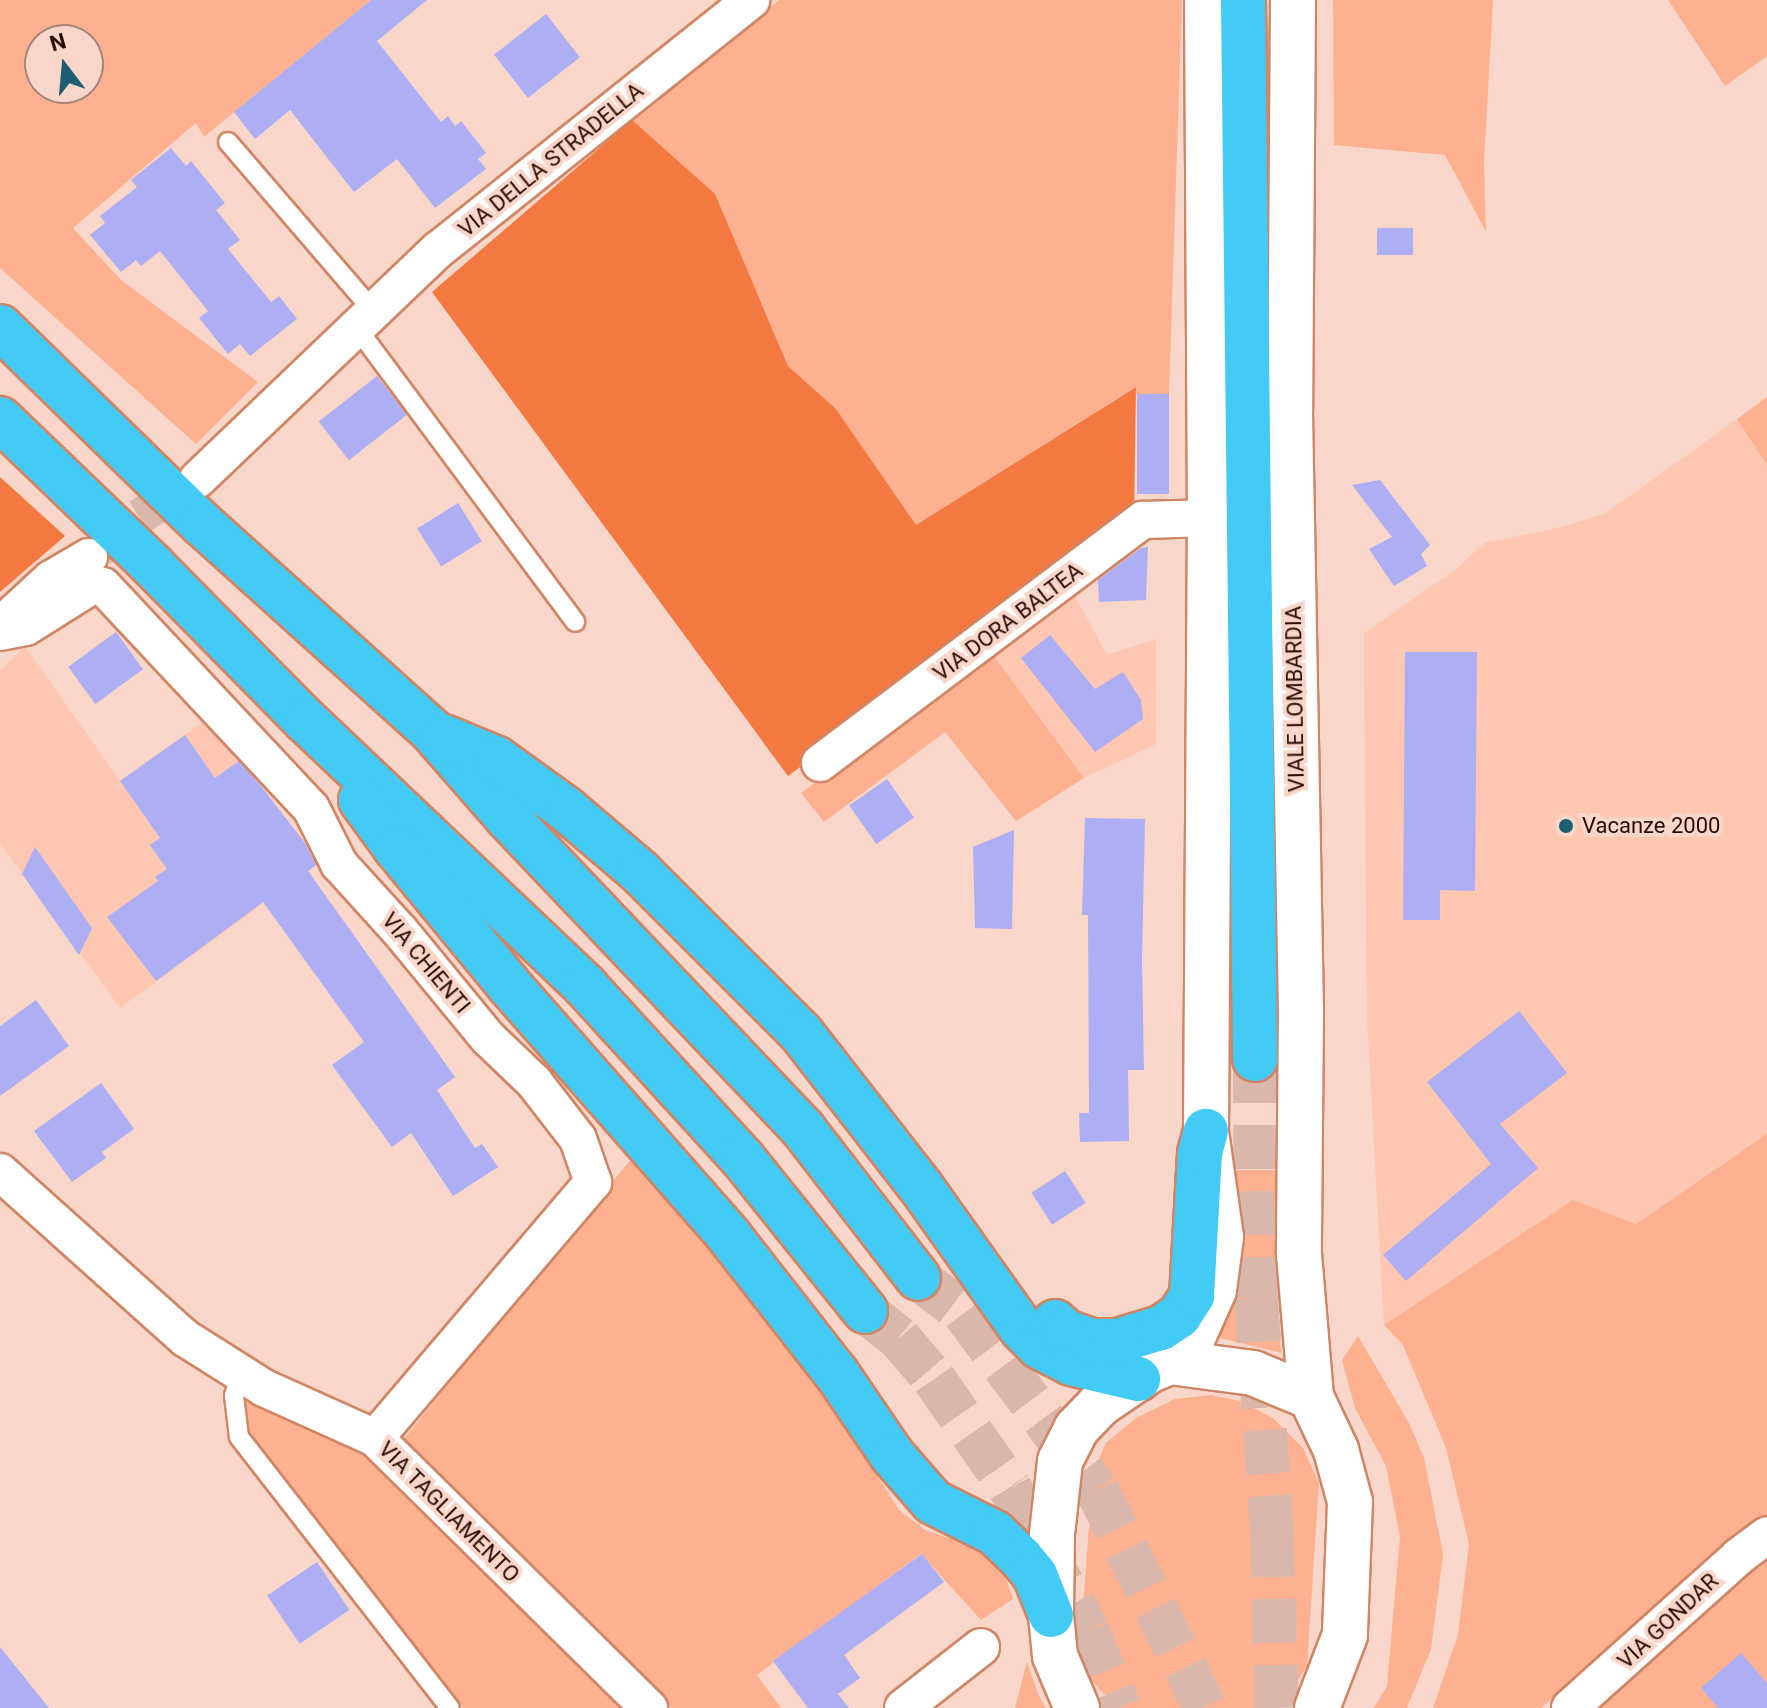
<!DOCTYPE html>
<style>
body{margin:0}
#map{position:relative;width:1767px;height:1708px;overflow:hidden;background:#f8d6c9;font-family:Roboto,sans-serif}
div>[style]{position:absolute}
[style*='--x']{left:calc(var(--x)*1px);top:calc(var(--y)*1px);width:calc(var(--w)*1px);rotate:calc(var(--a)*1deg)}
.built>*{inset:0;background:#fdc7b1}
.green>*{inset:0;background:#fdb191}
.forest>*{inset:0;background:#f47940}
.building>*{inset:0;background:#aeaef5;transform-origin:0 0}
.street-tunnel>*{height:36px;margin-top:-18px;transform-origin:0;background:repeating-linear-gradient(90deg,#d9b8ab 0 36px,transparent 0 54px)}
.highway-tunnel>*{height:44px;margin-top:-22px;transform-origin:0;background:repeating-linear-gradient(90deg,#d9b8ab 0 44px,transparent 0 66px)}
.roads{filter:drop-shadow(2px 0 #d08564) drop-shadow(-2px 0 #d08564) drop-shadow(0 2px #d08564) drop-shadow(0 -2px #d08564)}
.lane>*{height:18px;margin:-9px;padding:0 9px;transform-origin:9px;border-radius:9px;background:#fff}
.street>*{height:36px;margin:-18px;padding:0 18px;transform-origin:18px;border-radius:18px;background:#fff}
.secondary>*{height:44px;margin:-22px;padding:0 22px;transform-origin:22px;border-radius:22px;background:#fff}
.highway>*{height:44px;margin:-22px;padding:0 22px;transform-origin:22px;border-radius:22px;background:#43cbf6}
.dots>*{width:22px;height:22px;translate:-50% -50%;box-sizing:border-box;border:4px solid #f8d6c9;border-radius:50%}
span{translate:-50% -50%;white-space:nowrap;text-align:center;line-height:1.15;-webkit-text-stroke:8px #f8d6c9;paint-order:stroke}
.street-label{font-size:22px;color:#290d02}
.poi-label{font-size:22px;color:#290d02}
.left{translate:0 -50%;text-align:left}
.north{position:absolute;left:24px;top:24px;width:80px;height:80px;box-sizing:border-box;background:#f8d6c9;border:2px solid #a58679;border-radius:50%;rotate:344deg;font-size:22px;font-weight:700;line-height:32px;text-align:center;color:#290d02}
.north::after{content:'';display:block;margin:auto;width:28px;height:36px;background:#1d5e73;clip-path:polygon(50% 0,100% 100%,50% 72%,0 100%)}
</style>
<div id="map">
<div class="built">
<div style="clip-path:polygon(1737px 419px,1767px 465px,1767px 1134px,1636px 1224px,1573px 1200px,1384px 1325px,1367px 1018px,1364px 633px,1458px 568px,1484px 543px,1562px 527px,1606px 513px)"></div>
<div style="clip-path:polygon(1070px 587px,1107px 655px,1156px 639px,1156px 744px,1084px 778px,991px 652px)"></div>
<div style="clip-path:polygon(25px 646px,120px 781px,207px 719px,320px 862px,120px 1008px,0 843px,0 671px)"></div>
</div>
<div class="green">
<div style="clip-path:polygon(evenodd,0 0,371px 0,204px 137px,196px 123px,73px 228px,121px 280px,258px 382px,196px 444px,0 268px,0 0,40px 40px,88px 40px,88px 88px,40px 88px,40px 40px)"></div>
<div style="clip-path:polygon(779px 0,1182px 0,1169px 394px,1137px 394px,1135px 387px,916px 525px,836px 409px,788px 366px,759px 297px,632px 120px)"></div>
<div style="clip-path:polygon(1333px 0,1493px 0,1484px 162px,1486px 232px,1445px 155px,1334px 145px)"></div>
<div style="clip-path:polygon(1668px 0,1767px 0,1767px 56px,1725px 86px)"></div>
<div style="clip-path:polygon(1767px 397px,1767px 465px,1737px 419px)"></div>
<div style="clip-path:polygon(991px 652px,1084px 778px,1016px 821px,945px 732px,824px 822px,801px 793px)"></div>
<div style="clip-path:polygon(1767px 1134px,1767px 1516px,1541px 1708px,1433px 1708px,1458px 1635px,1469px 1544px,1446px 1448px,1403px 1345px,1384px 1325px,1573px 1200px,1636px 1224px)"></div>
<div style="clip-path:polygon(635px 1154px,814px 1377px,899px 1510px,925px 1530px,980px 1549px,1002px 1567px,1013px 1599px,981px 1620px,921px 1554px,757px 1675px,781px 1708px,672px 1708px,403px 1440px)"></div>
<div style="clip-path:polygon(1234px 1170px,1276px 1170px,1278px 1335px,1282px 1353px,1211px 1336px,1226px 1305px)"></div>
<div style="clip-path:polygon(1358px 1336px,1409px 1423px,1424px 1458px,1443px 1554px,1431px 1649px,1407px 1708px,1374px 1708px,1387px 1686px,1400px 1536px,1386px 1466px,1355px 1408px,1342px 1360px)"></div>
<div style="clip-path:polygon(248px 1392px,359px 1443px,635px 1708px,463px 1708px,250px 1438px,245px 1405px)"></div>
<div style="clip-path:polygon(1211px 1395px,1240px 1401px,1273px 1418px,1303px 1448px,1319px 1483px,1307px 1666px,1285px 1700px,1274px 1708px,1116px 1708px,1089px 1677px,1080px 1648px,1093px 1473px,1106px 1443px,1136px 1418px,1175px 1399px)"></div>
<div style="clip-path:polygon(1767px 1551px,1767px 1708px,1589px 1708px)"></div>
<div style="clip-path:polygon(1027px 1662px,1039px 1696px,1046px 1708px,1015px 1708px)"></div>
</div>
<div class="forest">
<div style="clip-path:polygon(632px 120px,715px 194px,788px 366px,836px 409px,916px 525px,1136px 387px,1134px 518px,788px 776px,432px 292px)"></div>
<div style="clip-path:polygon(0 477px,65px 536px,0 592px)"></div>
</div>
<div class="building">
<div style="clip-path:polygon(371px 0,427px 0,377px 41px,441px 122px,448px 116px,455px 126px,461px 121px,486px 153px,478px 159px,486px 169px,435px 208px,397px 159px,354px 192px,290px 110px,255px 139px,234px 112px)"></div>
<div style="left:546px;top:14px;width:55px;height:66px;rotate:52deg"></div>
<div style="clip-path:polygon(171px 148px,186px 166px,191px 161px,225px 203px,216px 210px,240px 240px,228px 249px,271px 302px,279px 296px,297px 319px,250px 356px,240px 344px,228px 354px,199px 318px,208px 311px,160px 251px,141px 266px,136px 260px,121px 272px,90px 235px,105px 223px,100px 216px,137px 187px,131px 180px)"></div>
<div style="left:1413px;top:228px;width:27px;height:36px;rotate:90deg"></div>
<div style="left:377px;top:376px;width:49px;height:74px;rotate:52deg"></div>
<div style="left:1137px;top:394px;width:32px;height:100px"></div>
<div style="clip-path:polygon(1380px 480px,1430px 545px,1421px 554px,1427px 566px,1394px 586px,1369px 549px,1392px 537px,1352px 485px)"></div>
<div style="left:458px;top:503px;width:45px;height:48px;rotate:58deg"></div>
<div style="clip-path:polygon(1148px 547px,1146px 600px,1099px 602px,1098px 580px,1141px 548px)"></div>
<div style="left:116px;top:632px;width:46px;height:59px;rotate:54deg"></div>
<div style="clip-path:polygon(1050px 635px,1095px 689px,1123px 672px,1141px 700px,1143px 719px,1095px 752px,1021px 658px)"></div>
<div style="clip-path:polygon(1405px 652px,1477px 652px,1475px 891px,1440px 890px,1440px 920px,1403px 920px)"></div>
<div style="clip-path:polygon(185px 735px,215px 778px,239px 761px,261px 786px,305px 843px,316px 865px,308px 871px,455px 1077px,437px 1090px,475px 1148px,482px 1144px,498px 1167px,453px 1196px,411px 1133px,392px 1147px,332px 1065px,364px 1042px,263px 902px,156px 981px,107px 917px,158px 881px,155px 877px,167px 869px,150px 845px,160px 838px,120px 781px)"></div>
<div style="left:887px;top:779px;width:47px;height:46px;rotate:55deg"></div>
<div style="clip-path:polygon(1085px 818px,1145px 819px,1142px 959px,1144px 1070px,1128px 1070px,1129px 1141px,1080px 1142px,1079px 1113px,1089px 1113px,1088px 915px,1082px 915px)"></div>
<div style="clip-path:polygon(1014px 830px,1012px 929px,975px 928px,973px 847px)"></div>
<div style="clip-path:polygon(35px 847px,92px 928px,79px 955px,22px 874px)"></div>
<div style="clip-path:polygon(36px 1000px,69px 1046px,0 1096px,0 1026px)"></div>
<div style="clip-path:polygon(1519px 1011px,1567px 1073px,1500px 1124px,1538px 1168px,1406px 1281px,1383px 1255px,1491px 1164px,1427px 1082px)"></div>
<div style="clip-path:polygon(101px 1083px,134px 1129px,102px 1152px,106px 1158px,72px 1182px,34px 1131px)"></div>
<div style="left:1065px;top:1171px;width:38px;height:40px;rotate:57deg"></div>
<div style="clip-path:polygon(922px 1554px,944px 1582px,844px 1655px,860px 1678px,838px 1694px,849px 1708px,808px 1708px,773px 1661px)"></div>
<div style="left:317px;top:1562px;width:58px;height:60px;rotate:56deg"></div>
<div style="clip-path:polygon(0 1647px,49px 1708px,0 1708px)"></div>
<div style="clip-path:polygon(1741px 1653px,1767px 1683px,1767px 1708px,1718px 1708px,1701px 1688px)"></div>
</div>
<div class="street-tunnel">
<div style="--x:99;--y:550;--w:52;--a:-39.5"></div>
<div style="--x:139;--y:517;--w:65;--a:-32.5"></div>
</div>
<div class="highway-tunnel">
<div style="--x:1255;--y:1059;--w:239;--a:89.8"></div>
<div style="--x:1256;--y:1298;--w:236;--a:86.1"></div>
<div style="--x:1272;--y:1533;--w:175;--a:88.4"></div>
<div style="--x:918;--y:1278;--w:58;--a:37.3"></div>
<div style="--x:964;--y:1313;--w:221;--a:53.1"></div>
<div style="--x:1097;--y:1490;--w:243;--a:63.6"></div>
<div style="--x:865;--y:1311;--w:43;--a:38.5"></div>
<div style="--x:899;--y:1338;--w:54;--a:49.5"></div>
<div style="--x:934;--y:1379;--w:133;--a:55.1"></div>
<div style="--x:1010;--y:1488;--w:163;--a:61.4"></div>
<div style="--x:1088;--y:1631;--w:83;--a:68.1"></div>
</div>
<div class="roads">
<div class="lane">
<div style="--x:228;--y:142;--w:224;--a:49.3"></div>
<div style="--x:357;--y:328;--w:366;--a:53.4"></div>
<div style="--x:241;--y:1374;--w:23;--a:108"></div>
<div style="--x:234;--y:1396;--w:41;--a:83"></div>
<div style="--x:239;--y:1437;--w:343;--a:52.1"></div>
</div>
<div class="street">
<div style="--x:198;--y:479;--w:332;--a:-43.7"></div>
<div style="--x:438;--y:250;--w:401;--a:-38.6"></div>
<div style="--x:0;--y:626;--w:69;--a:-42.7"></div>
<div style="--x:51;--y:579;--w:44;--a:-30.1"></div>
<div style="--x:0;--y:632;--w:26;--a:-11"></div>
<div style="--x:26;--y:627;--w:79;--a:-32.1"></div>
<div style="--x:93;--y:585;--w:10;--a:6"></div>
<div style="--x:103;--y:586;--w:304;--a:46.9"></div>
<div style="--x:311;--y:808;--w:63;--a:63.4"></div>
<div style="--x:339;--y:864;--w:91;--a:47.7"></div>
<div style="--x:400;--y:931;--w:139;--a:50.6"></div>
<div style="--x:488;--y:1038;--w:64;--a:43.7"></div>
<div style="--x:534;--y:1082;--w:72;--a:52.3"></div>
<div style="--x:578;--y:1139;--w:46;--a:70.8"></div>
<div style="--x:593;--y:1182;--w:336;--a:130.4"></div>
<div style="--x:820;--y:763;--w:404;--a:-37"></div>
<div style="--x:1143;--y:520;--w:67;--a:-1.7"></div>
<div style="--x:0;--y:1172;--w:249;--a:41.9"></div>
<div style="--x:185;--y:1338;--w:93;--a:32.3"></div>
<div style="--x:264;--y:1388;--w:122;--a:24.2"></div>
<div style="--x:375;--y:1438;--w:385;--a:44.6"></div>
<div style="--x:903;--y:1708;--w:99;--a:-38"></div>
<div style="--x:1570;--y:1708;--w:226;--a:-41.9"></div>
<div style="--x:1738;--y:1557;--w:36;--a:-37"></div>
</div>
<div class="secondary">
<div style="--x:1293;--y:0;--w:412;--a:90.4"></div>
<div style="--x:1290;--y:412;--w:598;--a:88.95"></div>
<div style="--x:1301;--y:1010;--w:244;--a:90.5"></div>
<div style="--x:1299;--y:1254;--w:144;--a:85.2"></div>
<div style="--x:1170;--y:1362;--w:34;--a:-47"></div>
<div style="--x:1193;--y:1337;--w:51;--a:-65.9"></div>
<div style="--x:1214;--y:1290;--w:53;--a:-82.5"></div>
<div style="--x:1221;--y:1237;--w:107;--a:-98.1"></div>
<div style="--x:1206;--y:1131;--w:613;--a:-89.63"></div>
<div style="--x:1210;--y:518;--w:518;--a:-90.33"></div>
<div style="--x:1077;--y:1708;--w:56;--a:-112.9"></div>
<div style="--x:1055;--y:1656;--w:41;--a:-95.6"></div>
<div style="--x:1051;--y:1615;--w:81;--a:-89.3"></div>
<div style="--x:1052;--y:1534;--w:73;--a:-83.7"></div>
<div style="--x:1060;--y:1461;--w:36;--a:-63"></div>
<div style="--x:1076;--y:1429;--w:35;--a:-46"></div>
<div style="--x:1100;--y:1404;--w:60;--a:-34.2"></div>
<div style="--x:1150;--y:1370;--w:22;--a:-22"></div>
<div style="--x:1170;--y:1362;--w:84;--a:7.5"></div>
<div style="--x:1253;--y:1373;--w:63;--a:22.5"></div>
<div style="--x:1311;--y:1397;--w:59;--a:64.7"></div>
<div style="--x:1336;--y:1450;--w:54;--a:74.9"></div>
<div style="--x:1350;--y:1502;--w:133;--a:92.2"></div>
<div style="--x:1345;--y:1635;--w:78;--a:111"></div>
</div>
<div class="highway">
<div style="--x:1243;--y:0;--w:1059;--a:89.35"></div>
<div style="--x:0;--y:327;--w:281;--a:44.3"></div>
<div style="--x:201;--y:523;--w:312;--a:42"></div>
<div style="--x:433;--y:732;--w:114;--a:48.9"></div>
<div style="--x:508;--y:818;--w:429;--a:46.5"></div>
<div style="--x:803;--y:1129;--w:188;--a:52.3"></div>
<div style="--x:0;--y:419;--w:211;--a:43.8"></div>
<div style="--x:152;--y:565;--w:218;--a:45.4"></div>
<div style="--x:305;--y:720;--w:388;--a:43.5"></div>
<div style="--x:586;--y:987;--w:233;--a:47.6"></div>
<div style="--x:743;--y:1159;--w:195;--a:51.2"></div>
<div style="--x:444;--y:737;--w:57;--a:22.5"></div>
<div style="--x:497;--y:759;--w:85;--a:35.9"></div>
<div style="--x:566;--y:809;--w:97;--a:40.4"></div>
<div style="--x:640;--y:872;--w:228;--a:45"></div>
<div style="--x:801;--y:1033;--w:195;--a:52.1"></div>
<div style="--x:921;--y:1187;--w:174;--a:54.6"></div>
<div style="--x:1022;--y:1329;--w:25;--a:45"></div>
<div style="--x:1040;--y:1347;--w:35;--a:27"></div>
<div style="--x:1071;--y:1363;--w:69;--a:13.4"></div>
<div style="--x:361;--y:800;--w:59;--a:53.9"></div>
<div style="--x:396;--y:848;--w:176;--a:50.5"></div>
<div style="--x:508;--y:984;--w:335;--a:48.7"></div>
<div style="--x:729;--y:1236;--w:175;--a:52"></div>
<div style="--x:837;--y:1374;--w:98;--a:55.8"></div>
<div style="--x:892;--y:1455;--w:62;--a:48.9"></div>
<div style="--x:933;--y:1502;--w:69;--a:26.6"></div>
<div style="--x:995;--y:1533;--w:35;--a:44"></div>
<div style="--x:1020;--y:1557;--w:23;--a:50"></div>
<div style="--x:1035;--y:1575;--w:43;--a:68.2"></div>
<div style="--x:1055;--y:1322;--w:15;--a:42"></div>
<div style="--x:1066;--y:1332;--w:28;--a:19"></div>
<div style="--x:1092;--y:1341;--w:25;--a:0"></div>
<div style="--x:1117;--y:1341;--w:46;--a:-16.5"></div>
<div style="--x:1161;--y:1328;--w:22;--a:-34"></div>
<div style="--x:1179;--y:1316;--w:24;--a:-57"></div>
<div style="--x:1192;--y:1296;--w:143;--a:-86.8"></div>
<div style="--x:1200;--y:1153;--w:23;--a:-75"></div>
</div>
</div>
<div class="dots">
<div style="left:1566px;top:826px;background:#1d5e73"></div>
</div>
<div class="street-label">
<span style="left:551px;top:160px;rotate:-39deg">VIA DELLA STRADELLA</span>
<span style="left:1008px;top:622px;rotate:-37deg">VIA DORA BALTEA</span>
<span style="left:1295px;top:699px;rotate:-91deg">VIALE LOMBARDIA</span>
<span style="left:426px;top:963px;rotate:50deg">VIA CHIENTI</span>
<span style="left:449px;top:1512px;rotate:45deg">VIA TAGLIAMENTO</span>
<span style="left:1668px;top:1621px;rotate:-43deg">VIA GONDAR</span>
</div>
<div class="poi-label">
<span class="left" style="left:1582px;top:826px">Vacanze 2000</span>
</div>
<div class="north">N</div>
</div>
